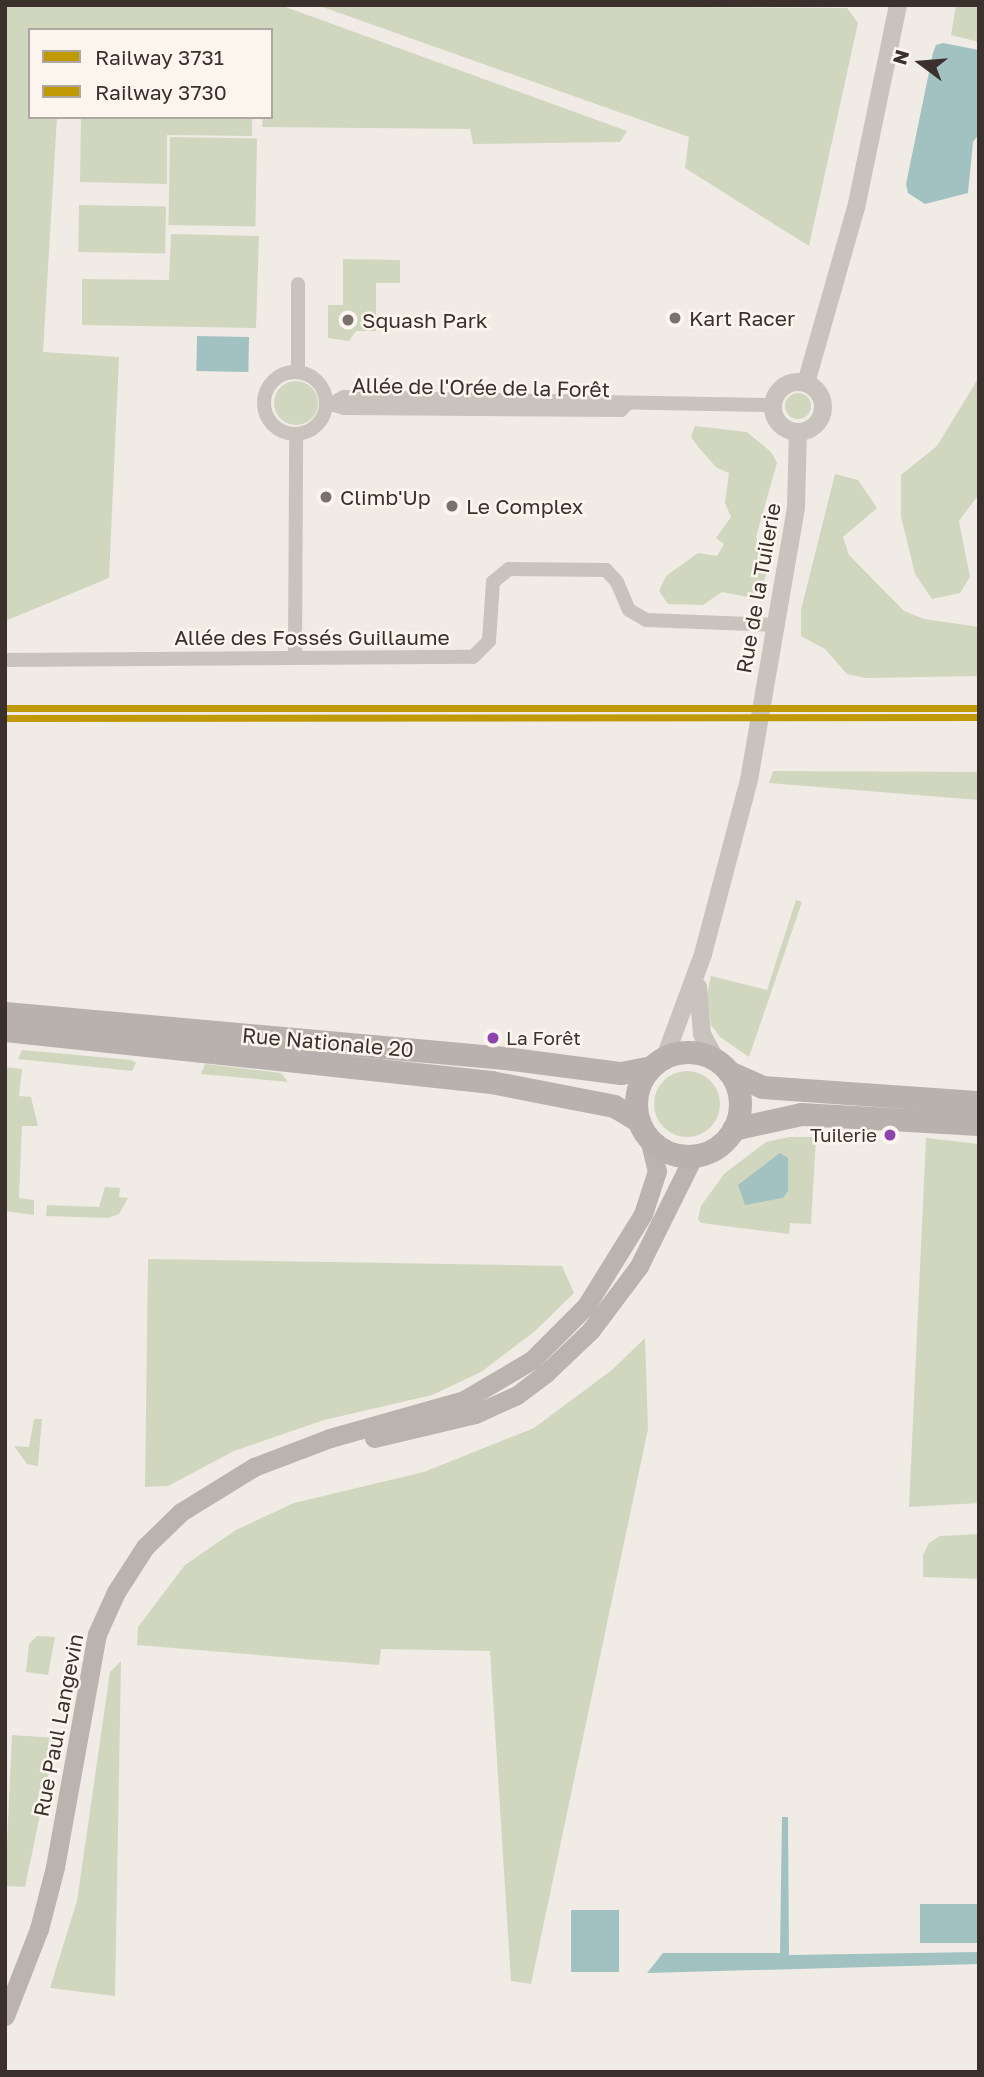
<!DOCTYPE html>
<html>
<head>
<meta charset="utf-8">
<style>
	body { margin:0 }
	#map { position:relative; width:984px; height:2077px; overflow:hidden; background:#f0ebe5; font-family:"Golos Text",sans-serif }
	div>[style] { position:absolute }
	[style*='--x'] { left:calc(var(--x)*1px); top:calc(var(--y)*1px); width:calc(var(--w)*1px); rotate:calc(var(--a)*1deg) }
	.green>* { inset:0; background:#d1d6bf; transform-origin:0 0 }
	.round { border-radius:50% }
	.water>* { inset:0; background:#a1c2c1; transform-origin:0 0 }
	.minor>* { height:14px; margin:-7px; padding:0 7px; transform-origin:7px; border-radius:7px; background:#c9c3be }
	.minor>.ring { margin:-7px; padding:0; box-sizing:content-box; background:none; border:14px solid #c9c3be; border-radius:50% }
	.tertiary>* { height:18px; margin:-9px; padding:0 9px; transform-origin:9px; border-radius:9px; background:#c9c3be }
	.tertiary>.ring { margin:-9px; padding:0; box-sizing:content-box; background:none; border:18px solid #c9c3be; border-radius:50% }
	.secondary>* { height:19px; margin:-9.5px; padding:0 9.5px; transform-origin:9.5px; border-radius:9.5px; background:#bab3ae }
	.primary>* { height:23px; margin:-11.5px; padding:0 11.5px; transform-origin:11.5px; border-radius:11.5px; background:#b8b1ad }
	.primary>.ring { margin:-11.5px; padding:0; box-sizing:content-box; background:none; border:23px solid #b8b1ad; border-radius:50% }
	.rail-1>* { height:7px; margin:-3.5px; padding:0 3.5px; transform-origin:3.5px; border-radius:3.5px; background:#c09906 }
	.rail-2>* { height:7px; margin:-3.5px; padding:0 3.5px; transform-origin:3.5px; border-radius:3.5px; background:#c09906 }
	.dots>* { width:19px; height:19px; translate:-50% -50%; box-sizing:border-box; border:4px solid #fbf5ee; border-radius:50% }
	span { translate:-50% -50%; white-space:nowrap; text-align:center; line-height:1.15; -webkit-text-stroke:5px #fbf5ee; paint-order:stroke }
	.bus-label { font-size:19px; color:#3b302b }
	.left { translate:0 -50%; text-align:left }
	.right { translate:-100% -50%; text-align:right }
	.poi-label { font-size:21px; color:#3b302b }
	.street-label { font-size:21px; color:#3b302b }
	.frame { position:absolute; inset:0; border:7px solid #3b302b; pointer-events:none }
	.legend { position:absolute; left:28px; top:28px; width:245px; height:91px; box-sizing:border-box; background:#fbf5ee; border:2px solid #aea6a0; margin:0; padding:9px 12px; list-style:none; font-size:21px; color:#3b302b }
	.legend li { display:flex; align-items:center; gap:14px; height:35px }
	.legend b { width:35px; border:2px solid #aea6a0 }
	.north { position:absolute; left:886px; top:28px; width:70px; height:70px; -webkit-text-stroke:5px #fbf5ee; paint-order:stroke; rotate:286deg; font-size:19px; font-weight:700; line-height:28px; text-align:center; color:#3b302b }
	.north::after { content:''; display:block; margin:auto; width:24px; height:32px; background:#3b302b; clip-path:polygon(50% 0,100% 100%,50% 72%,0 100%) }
</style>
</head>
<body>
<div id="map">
	<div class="green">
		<i style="clip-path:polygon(5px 5px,280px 5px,627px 131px,620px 142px,473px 144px,470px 129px,262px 127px,263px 117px,271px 117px,271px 30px,30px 30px,30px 117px,57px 117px,43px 352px,119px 357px,109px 578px,5px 621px)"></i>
		<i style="clip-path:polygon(317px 5px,847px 8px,858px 23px,809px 246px,685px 168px,689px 137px)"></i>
		<i style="clip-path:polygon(956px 5px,979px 5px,979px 42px,951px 35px)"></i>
		<i style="clip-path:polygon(81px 117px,252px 117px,252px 136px,167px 135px,167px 184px,80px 182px)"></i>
		<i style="left:170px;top:137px;width:87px;height:88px;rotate:1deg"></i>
		<i style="left:79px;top:205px;width:87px;height:47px;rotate:1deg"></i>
		<i style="clip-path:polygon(171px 234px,259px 236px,256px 328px,82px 325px,82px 279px,169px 280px)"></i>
		<i style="clip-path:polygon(343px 259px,400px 260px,400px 283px,376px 283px,376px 331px,356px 331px,349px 341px,328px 338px,328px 305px,343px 305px)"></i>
		<i style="clip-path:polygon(979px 377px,979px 494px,959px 521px,970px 577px,960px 593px,932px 599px,915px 574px,901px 517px,901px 475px,937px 446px)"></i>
		<i class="round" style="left:274px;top:381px;width:44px;height:44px"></i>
		<i class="round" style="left:785px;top:393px;width:26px;height:26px"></i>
		<i style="clip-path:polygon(695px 426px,747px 432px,771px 452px,777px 463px,756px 537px,768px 569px,758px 599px,722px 592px,703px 605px,668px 604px,659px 591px,666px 576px,698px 553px,717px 556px,724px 544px,716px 538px,731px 517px,725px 503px,729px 473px,717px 468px,699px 448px,691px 437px)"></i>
		<i style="clip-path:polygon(835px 474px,858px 480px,877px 508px,843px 537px,849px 555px,904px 611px,924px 619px,979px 627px,979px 676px,866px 678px,847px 674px,825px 649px,801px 636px,801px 610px)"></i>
		<i style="clip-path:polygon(773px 771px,979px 772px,979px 800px,769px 783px)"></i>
		<i style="clip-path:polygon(796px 900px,802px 902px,749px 1057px,720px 1037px,711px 1025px,707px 994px,711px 976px,767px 990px)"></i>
		<i style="clip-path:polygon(22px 1050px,131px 1060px,136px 1063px,132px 1071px,18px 1059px)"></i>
		<i style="clip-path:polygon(205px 1064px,281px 1073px,288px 1082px,201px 1074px)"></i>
		<i style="clip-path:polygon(5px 1067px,22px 1069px,19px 1096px,31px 1097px,38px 1126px,22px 1126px,19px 1198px,34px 1200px,34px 1215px,5px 1211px)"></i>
		<i class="round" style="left:654px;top:1071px;width:66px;height:66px"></i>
		<i style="clip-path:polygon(789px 1137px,816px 1137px,811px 1224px,790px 1223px,789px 1234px,701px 1223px,698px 1219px,701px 1206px,724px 1174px,766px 1142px)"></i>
		<i style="clip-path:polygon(926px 1138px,979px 1144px,979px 1503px,909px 1507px)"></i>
		<i style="clip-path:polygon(105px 1187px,120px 1188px,119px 1197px,128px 1198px,119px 1214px,108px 1218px,46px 1216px,47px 1205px,99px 1207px)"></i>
		<i style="clip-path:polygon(148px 1259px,562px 1266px,574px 1293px,534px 1332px,481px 1372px,432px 1395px,324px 1420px,234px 1451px,168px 1486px,145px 1487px)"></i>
		<i style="clip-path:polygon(645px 1338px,648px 1429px,531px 1984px,511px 1981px,490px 1651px,381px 1649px,379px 1665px,137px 1645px,138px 1627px,185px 1565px,236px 1530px,294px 1503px,424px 1472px,534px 1428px,612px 1370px)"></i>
		<i style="clip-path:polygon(34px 1419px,42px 1419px,38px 1466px,27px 1464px,14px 1446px,29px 1447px)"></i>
		<i style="clip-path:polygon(979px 1534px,979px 1579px,923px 1577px,923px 1555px,929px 1543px,940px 1536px)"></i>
		<i style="clip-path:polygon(37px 1636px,55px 1637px,48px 1675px,26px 1672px,29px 1644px)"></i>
		<i style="clip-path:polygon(121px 1661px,115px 1996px,50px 1988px,77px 1901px,110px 1672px)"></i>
		<i style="clip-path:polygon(12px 1735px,56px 1738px,25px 1887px,5px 1886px)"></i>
	</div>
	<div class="water">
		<i style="clip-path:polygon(943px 43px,979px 50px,979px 134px,973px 142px,968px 193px,925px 204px,908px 193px,906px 184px,933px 53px,936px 45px)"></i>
		<i style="left:197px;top:336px;width:52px;height:35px;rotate:1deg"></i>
		<i style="clip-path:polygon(780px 1153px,788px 1158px,788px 1191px,783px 1198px,745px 1205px,738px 1185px)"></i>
		<i style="clip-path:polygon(782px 1817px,788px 1817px,789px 1955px,979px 1952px,979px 1964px,647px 1973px,663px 1953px,780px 1953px)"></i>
		<i style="left:979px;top:1904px;width:39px;height:59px;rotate:90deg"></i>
		<i style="left:571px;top:1910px;width:48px;height:62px"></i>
	</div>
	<div class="minor">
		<i style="--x:298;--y:284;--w:87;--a:90"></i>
		<i class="ring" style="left:264px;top:372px;width:48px;height:48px"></i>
		<i style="--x:327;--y:403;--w:18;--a:16"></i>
		<i style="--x:344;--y:408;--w:277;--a:0.4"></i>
		<i style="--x:621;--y:410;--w:8;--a:-45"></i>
		<i style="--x:333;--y:403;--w:13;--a:-29"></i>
		<i style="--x:344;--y:397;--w:429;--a:1.1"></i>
		<i style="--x:295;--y:657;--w:222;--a:-89.7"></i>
		<i style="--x:5;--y:660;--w:468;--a:-0.4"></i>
		<i style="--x:473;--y:657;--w:23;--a:-45"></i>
		<i style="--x:489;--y:641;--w:59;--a:-86.1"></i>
		<i style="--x:493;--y:582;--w:21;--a:-39"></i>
		<i style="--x:509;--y:569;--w:97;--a:0.6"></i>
		<i style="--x:606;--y:570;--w:16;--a:47"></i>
		<i style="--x:617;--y:582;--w:30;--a:67"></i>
		<i style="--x:629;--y:610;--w:20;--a:30"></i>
		<i style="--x:646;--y:620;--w:129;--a:2.2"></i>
	</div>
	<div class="tertiary">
		<i class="ring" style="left:773px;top:382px;width:32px;height:32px"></i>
		<i style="--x:806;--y:383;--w:182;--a:-74.1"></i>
		<i style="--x:856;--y:208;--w:207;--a:-78.3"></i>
		<i style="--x:698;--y:987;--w:47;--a:85.1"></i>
		<i style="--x:702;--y:1034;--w:30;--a:62"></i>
		<i style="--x:665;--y:1057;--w:110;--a:-69.7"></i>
		<i style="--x:703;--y:954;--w:180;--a:-75.2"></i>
		<i style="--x:749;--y:780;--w:277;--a:-80.2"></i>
		<i style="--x:796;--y:507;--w:75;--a:-88.5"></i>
	</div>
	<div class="secondary">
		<i style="--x:374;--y:1438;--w:104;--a:-13.4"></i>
		<i style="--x:475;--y:1414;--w:46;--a:-24.3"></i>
		<i style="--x:517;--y:1395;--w:35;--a:-37"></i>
		<i style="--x:545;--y:1374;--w:64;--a:-43.7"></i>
		<i style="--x:591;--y:1330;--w:80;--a:-53.1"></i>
		<i style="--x:639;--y:1266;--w:124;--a:-63.6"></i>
		<i style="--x:5;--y:2016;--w:93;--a:-68.7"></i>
		<i style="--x:39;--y:1929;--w:64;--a:-75.5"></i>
		<i style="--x:55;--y:1867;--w:237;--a:-79.8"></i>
		<i style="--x:97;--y:1634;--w:46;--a:-65.7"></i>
		<i style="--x:116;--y:1592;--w:54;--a:-57.2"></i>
		<i style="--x:145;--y:1547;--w:50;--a:-44.2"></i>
		<i style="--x:181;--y:1512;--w:86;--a:-31.7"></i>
		<i style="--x:254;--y:1467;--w:81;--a:-20.9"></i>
		<i style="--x:330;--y:1438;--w:139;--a:-15.8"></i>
		<i style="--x:464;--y:1400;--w:79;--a:-30.5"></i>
		<i style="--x:532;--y:1360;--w:76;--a:-45"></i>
		<i style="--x:586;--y:1306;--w:108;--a:-58.2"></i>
		<i style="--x:643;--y:1214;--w:45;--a:-72"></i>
		<i style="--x:657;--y:1171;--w:34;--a:-104"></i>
	</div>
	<div class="primary">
		<i style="--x:5;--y:1013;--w:502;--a:5.14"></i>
		<i style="--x:505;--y:1058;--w:117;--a:7.4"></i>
		<i style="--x:621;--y:1073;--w:31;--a:-11"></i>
		<i style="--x:5;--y:1030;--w:489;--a:6.1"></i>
		<i style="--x:491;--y:1082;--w:125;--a:11"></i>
		<i style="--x:614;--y:1106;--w:29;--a:31"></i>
		<i class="ring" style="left:636px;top:1052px;width:81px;height:81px"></i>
		<i style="--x:729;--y:1072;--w:36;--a:24"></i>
		<i style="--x:762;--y:1087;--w:218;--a:4"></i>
		<i style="--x:733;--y:1129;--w:70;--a:-12.4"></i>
		<i style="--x:801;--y:1114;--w:178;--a:3.2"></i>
	</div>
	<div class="rail-1">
		<i style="--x:5;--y:708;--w:974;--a:0"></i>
	</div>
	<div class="rail-2">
		<i style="--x:5;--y:718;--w:974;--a:-0.06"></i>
	</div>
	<div class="dots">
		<i style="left:675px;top:318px;background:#7a716c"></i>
		<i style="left:348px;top:320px;background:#7a716c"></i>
		<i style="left:326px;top:497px;background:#7a716c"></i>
		<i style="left:452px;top:506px;background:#7a716c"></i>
		<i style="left:493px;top:1038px;background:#8e44ad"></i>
		<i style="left:890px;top:1135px;background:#8e44ad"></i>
	</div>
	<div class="bus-label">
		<span class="left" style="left:506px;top:1038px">La Forêt</span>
		<span class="right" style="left:877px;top:1135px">Tuilerie</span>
	</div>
	<div class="poi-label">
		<span class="left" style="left:689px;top:318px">Kart Racer</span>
		<span class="left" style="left:362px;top:320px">Squash Park</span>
		<span class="left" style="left:340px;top:497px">Climb'Up</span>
		<span class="left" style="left:466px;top:506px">Le Complex</span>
	</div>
	<div class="street-label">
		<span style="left:481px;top:387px;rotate:1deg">Allée de l'Orée de la Forêt</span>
		<span style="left:758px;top:588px;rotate:-80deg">Rue de la Tuilerie</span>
		<span style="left:312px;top:637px">Allée des Fossés Guillaume</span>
		<span style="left:328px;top:1042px;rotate:5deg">Rue Nationale 20</span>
		<span style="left:58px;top:1725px;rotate:-79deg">Rue Paul Langevin</span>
	</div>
	<div class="frame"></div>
	<ul class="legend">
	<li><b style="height:9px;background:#c09906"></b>Railway 3731</li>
	<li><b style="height:9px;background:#c09906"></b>Railway 3730</li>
	</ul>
	<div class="north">N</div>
</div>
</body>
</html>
